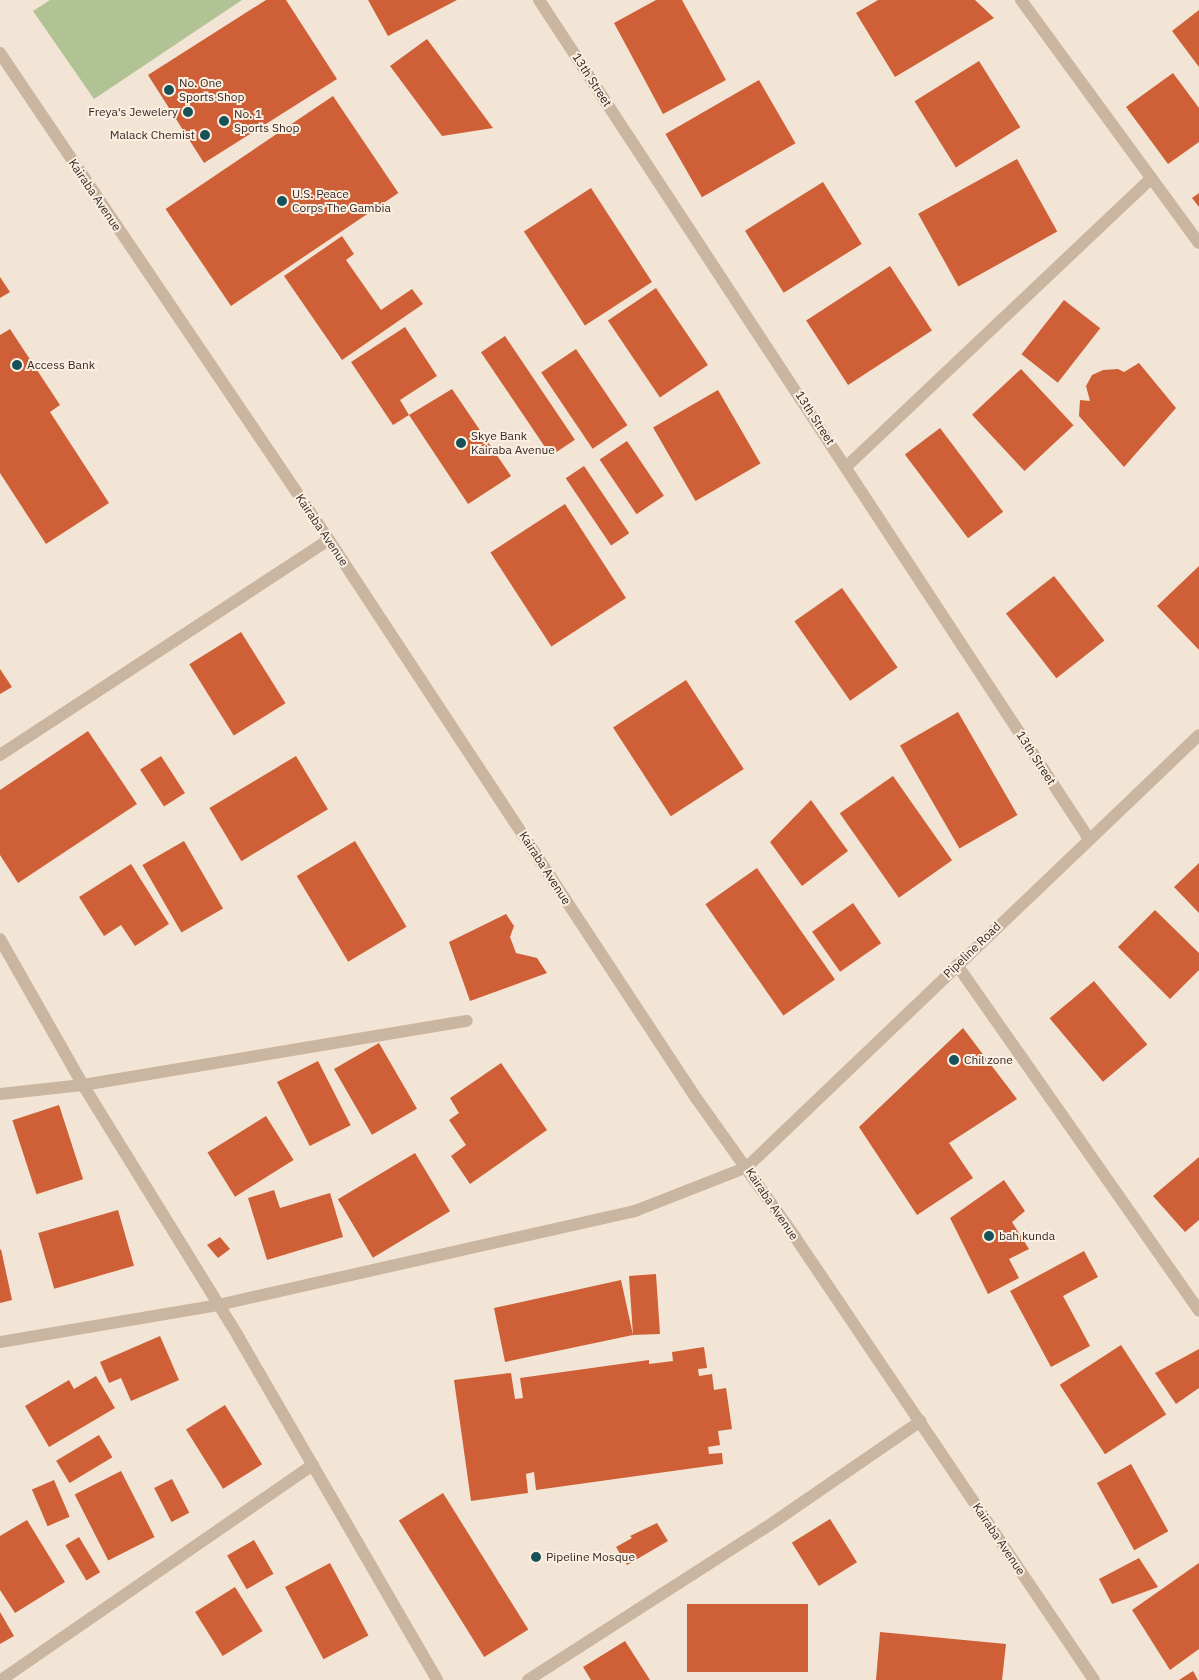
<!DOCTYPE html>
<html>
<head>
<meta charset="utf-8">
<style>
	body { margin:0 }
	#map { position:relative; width:1199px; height:1680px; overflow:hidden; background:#f2e5d5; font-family:"IBM Plex Sans",sans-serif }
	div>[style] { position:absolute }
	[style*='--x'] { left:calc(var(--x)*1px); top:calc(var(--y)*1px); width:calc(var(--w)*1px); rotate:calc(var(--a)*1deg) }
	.green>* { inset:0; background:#b1c294 }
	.building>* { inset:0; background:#cf5f36; transform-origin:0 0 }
	.minor>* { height:12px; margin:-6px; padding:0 6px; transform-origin:6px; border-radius:6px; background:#cab5a0 }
	.tertiary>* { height:12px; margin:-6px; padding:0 6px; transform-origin:6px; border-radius:6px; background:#cab5a0 }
	.dots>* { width:14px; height:14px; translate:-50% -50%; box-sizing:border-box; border:2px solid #faefe1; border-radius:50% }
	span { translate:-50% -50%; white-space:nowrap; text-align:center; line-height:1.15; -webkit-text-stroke:4px #faefe1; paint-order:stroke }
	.street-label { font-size:12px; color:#342924 }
	.poi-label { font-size:12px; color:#342924 }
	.left { translate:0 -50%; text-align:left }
	.right { translate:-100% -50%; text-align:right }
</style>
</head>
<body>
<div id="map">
	<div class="green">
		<i style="clip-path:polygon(50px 0,242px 0,94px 99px,33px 11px)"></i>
	</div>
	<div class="building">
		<i style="clip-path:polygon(266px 0,286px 0,337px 79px,204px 163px,148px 75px)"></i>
		<i style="clip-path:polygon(368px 0,457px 0,388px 36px)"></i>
		<i style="clip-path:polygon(656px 0,682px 0,726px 80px,663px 114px,614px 23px)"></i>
		<i style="clip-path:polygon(878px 0,975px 0,994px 18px,895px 77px,856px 13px)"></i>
		<i style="clip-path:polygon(1199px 10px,1199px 67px,1172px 31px)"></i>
		<i style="clip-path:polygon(427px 39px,493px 128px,442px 136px,390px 66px)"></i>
		<i style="left:979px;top:61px;width:78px;height:76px;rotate:58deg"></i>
		<i style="clip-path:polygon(1173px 73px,1199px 108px,1199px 142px,1168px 164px,1126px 107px)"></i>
		<i style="left:759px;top:80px;width:73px;height:108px;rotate:60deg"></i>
		<i style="left:333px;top:96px;width:117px;height:202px;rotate:56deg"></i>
		<i style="left:1017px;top:159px;width:83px;height:113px;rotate:61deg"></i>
		<i style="left:823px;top:182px;width:73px;height:92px;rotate:58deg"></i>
		<i style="left:591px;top:188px;width:112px;height:80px;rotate:57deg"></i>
		<i style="clip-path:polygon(1199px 193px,1199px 207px,1192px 198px)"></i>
		<i style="clip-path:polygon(342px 236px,354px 254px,346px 260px,381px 310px,412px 289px,423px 304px,342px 360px,284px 276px)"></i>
		<i style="left:890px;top:266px;width:77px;height:100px;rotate:57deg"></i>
		<i style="clip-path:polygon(0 277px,10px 292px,0 298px)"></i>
		<i style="left:656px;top:288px;width:93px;height:58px;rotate:56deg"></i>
		<i style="left:1064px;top:300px;width:46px;height:69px;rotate:38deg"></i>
		<i style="clip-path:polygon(405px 327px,437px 376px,400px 400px,409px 415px,452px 389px,511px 476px,468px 504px,409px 415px,393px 425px,351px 362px)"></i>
		<i style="clip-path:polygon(10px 329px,60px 405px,50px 412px,109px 503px,46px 544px,0 473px,0 335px)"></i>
		<i style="left:505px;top:336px;width:125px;height:29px;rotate:56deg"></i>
		<i style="left:576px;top:349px;width:92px;height:42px;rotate:56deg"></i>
		<i style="clip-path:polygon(1139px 363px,1176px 408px,1124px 467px,1079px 416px,1080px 400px,1090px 401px,1086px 386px,1092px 375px,1103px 370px,1118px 369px,1124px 372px)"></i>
		<i style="left:1021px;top:369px;width:77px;height:67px;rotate:47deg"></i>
		<i style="left:718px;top:390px;width:85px;height:75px;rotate:60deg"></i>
		<i style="left:940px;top:428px;width:105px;height:44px;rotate:53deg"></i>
		<i style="left:627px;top:441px;width:66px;height:33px;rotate:56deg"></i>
		<i style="left:584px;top:466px;width:81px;height:22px;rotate:56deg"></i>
		<i style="left:565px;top:504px;width:112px;height:89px;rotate:57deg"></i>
		<i style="clip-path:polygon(1199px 566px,1199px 650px,1157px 606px)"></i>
		<i style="left:1054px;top:576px;width:82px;height:61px;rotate:52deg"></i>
		<i style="left:842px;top:588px;width:97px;height:58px;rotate:55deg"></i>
		<i style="left:241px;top:632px;width:84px;height:61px;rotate:58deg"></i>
		<i style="clip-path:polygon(0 669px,12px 687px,0 694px)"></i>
		<i style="left:686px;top:680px;width:106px;height:87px;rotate:57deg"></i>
		<i style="left:958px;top:712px;width:119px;height:67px;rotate:60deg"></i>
		<i style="clip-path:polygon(88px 731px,137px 804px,18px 883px,0 855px,0 790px)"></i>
		<i style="left:161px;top:756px;width:44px;height:25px;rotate:57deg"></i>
		<i style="left:296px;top:756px;width:62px;height:101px;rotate:59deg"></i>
		<i style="left:893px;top:776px;width:103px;height:65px;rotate:55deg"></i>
		<i style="clip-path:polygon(811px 800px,848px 851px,802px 886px,770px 842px)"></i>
		<i style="left:184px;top:841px;width:78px;height:48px;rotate:60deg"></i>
		<i style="left:355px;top:841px;width:100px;height:68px;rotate:59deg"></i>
		<i style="clip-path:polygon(1199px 863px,1199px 913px,1174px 887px)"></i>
		<i style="clip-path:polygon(131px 864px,169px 924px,135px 946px,121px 925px,104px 936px,79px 897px)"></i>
		<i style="left:757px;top:868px;width:136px;height:63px;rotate:55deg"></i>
		<i style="left:853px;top:903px;width:49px;height:50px;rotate:55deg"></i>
		<i style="clip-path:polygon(1155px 910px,1199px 953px,1199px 970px,1170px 999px,1118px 947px)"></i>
		<i style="clip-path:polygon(506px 914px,514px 926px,510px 937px,516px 953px,537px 958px,547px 973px,470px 1001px,449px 942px)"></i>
		<i style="left:1094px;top:981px;width:83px;height:58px;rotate:50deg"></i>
		<i style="clip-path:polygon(963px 1028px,1017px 1099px,949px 1143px,973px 1178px,917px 1215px,859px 1127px)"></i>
		<i style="left:379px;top:1043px;width:76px;height:52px;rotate:60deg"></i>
		<i style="left:318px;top:1061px;width:72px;height:46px;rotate:63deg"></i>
		<i style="clip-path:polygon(501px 1063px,547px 1130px,470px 1184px,451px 1156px,466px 1145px,449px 1120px,459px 1113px,450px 1098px)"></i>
		<i style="left:59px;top:1105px;width:78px;height:49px;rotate:72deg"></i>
		<i style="left:266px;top:1116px;width:52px;height:69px;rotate:58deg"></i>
		<i style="left:415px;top:1153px;width:68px;height:90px;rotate:59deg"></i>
		<i style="clip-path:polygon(1199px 1157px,1199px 1220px,1185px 1232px,1153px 1196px)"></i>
		<i style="clip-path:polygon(1004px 1180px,1025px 1211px,1012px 1222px,1029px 1249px,1009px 1259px,1019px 1278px,988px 1294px,950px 1218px)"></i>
		<i style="clip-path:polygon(274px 1190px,280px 1208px,330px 1193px,343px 1237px,267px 1260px,248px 1198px)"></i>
		<i style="left:118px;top:1210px;width:58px;height:83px;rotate:74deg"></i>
		<i style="clip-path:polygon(220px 1237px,230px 1249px,218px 1258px,207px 1245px)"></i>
		<i style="clip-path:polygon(1px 1249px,12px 1300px,0 1303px,0 1250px)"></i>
		<i style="clip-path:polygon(1084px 1251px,1098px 1277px,1063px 1296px,1090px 1346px,1051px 1367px,1010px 1291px)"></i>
		<i style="clip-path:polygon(656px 1274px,660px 1334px,633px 1335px,505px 1362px,494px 1308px,621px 1280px,633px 1335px,629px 1276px)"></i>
		<i style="clip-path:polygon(160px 1336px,179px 1380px,131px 1401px,121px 1378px,109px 1383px,100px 1362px)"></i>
		<i style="left:1121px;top:1345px;width:83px;height:73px;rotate:57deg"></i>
		<i style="clip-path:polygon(704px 1347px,707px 1368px,698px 1369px,699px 1376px,712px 1374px,714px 1390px,726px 1388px,732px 1429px,718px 1431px,720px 1445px,708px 1447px,709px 1454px,722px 1453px,723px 1464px,536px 1490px,534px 1472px,526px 1474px,528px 1493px,471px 1501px,454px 1380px,511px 1373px,515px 1399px,523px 1398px,520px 1378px,649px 1360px,649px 1364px,673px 1361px,672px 1352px)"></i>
		<i style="clip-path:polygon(1199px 1349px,1199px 1388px,1176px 1404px,1155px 1373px)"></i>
		<i style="clip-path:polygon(96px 1376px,115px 1408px,49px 1447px,25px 1406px,69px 1380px,74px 1389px)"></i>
		<i style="left:225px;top:1405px;width:70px;height:46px;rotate:58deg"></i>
		<i style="left:99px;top:1435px;width:26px;height:50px;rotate:59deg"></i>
		<i style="left:1131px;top:1464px;width:77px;height:39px;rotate:61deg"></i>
		<i style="left:121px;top:1471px;width:74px;height:52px;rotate:63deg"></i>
		<i style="left:172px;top:1479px;width:38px;height:20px;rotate:63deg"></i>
		<i style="left:54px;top:1480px;width:40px;height:24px;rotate:67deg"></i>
		<i style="left:443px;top:1493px;width:161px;height:52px;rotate:58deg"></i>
		<i style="left:830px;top:1519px;width:51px;height:45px;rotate:58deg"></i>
		<i style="clip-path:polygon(27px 1520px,65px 1582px,15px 1613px,0 1590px,0 1536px)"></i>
		<i style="clip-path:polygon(657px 1523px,668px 1541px,627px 1565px,616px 1547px,632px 1538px,630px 1536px)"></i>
		<i style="left:79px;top:1537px;width:41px;height:16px;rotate:59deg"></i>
		<i style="left:254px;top:1540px;width:39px;height:31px;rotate:60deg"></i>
		<i style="clip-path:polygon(1139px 1558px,1158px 1587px,1112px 1604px,1099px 1579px)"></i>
		<i style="left:330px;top:1563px;width:82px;height:51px;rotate:62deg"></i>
		<i style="clip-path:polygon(1199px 1563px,1199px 1649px,1170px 1670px,1132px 1610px)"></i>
		<i style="left:235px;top:1587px;width:52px;height:47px;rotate:58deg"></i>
		<i style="left:687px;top:1604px;width:121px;height:68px"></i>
		<i style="clip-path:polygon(0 1612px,14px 1636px,0 1644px)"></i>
		<i style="clip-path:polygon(880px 1632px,1006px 1644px,1002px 1680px,876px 1680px)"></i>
		<i style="clip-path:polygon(625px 1641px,650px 1680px,591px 1680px,583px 1667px)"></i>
		<i style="clip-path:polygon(1193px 1671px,1198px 1680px,1179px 1680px)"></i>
	</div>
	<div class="minor">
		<i style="--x:539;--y:0;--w:1003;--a:56.75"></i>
		<i style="--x:1021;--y:0;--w:301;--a:53.8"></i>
		<i style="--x:847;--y:466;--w:419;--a:-43.4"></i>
		<i style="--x:0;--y:755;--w:393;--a:-33.2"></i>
		<i style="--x:0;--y:939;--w:168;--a:60.4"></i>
		<i style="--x:83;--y:1085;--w:297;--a:58.3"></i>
		<i style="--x:239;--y:1338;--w:395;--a:59.9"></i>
		<i style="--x:957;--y:965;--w:422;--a:55"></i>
		<i style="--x:0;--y:1094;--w:83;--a:-6.2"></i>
		<i style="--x:83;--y:1085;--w:389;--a:-9.5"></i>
		<i style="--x:0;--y:1342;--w:221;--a:-9.6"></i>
		<i style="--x:218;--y:1305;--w:427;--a:-12.7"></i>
		<i style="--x:635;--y:1211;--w:120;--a:-21.4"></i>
		<i style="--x:1;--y:1680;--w:379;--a:-34.6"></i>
		<i style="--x:528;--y:1680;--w:292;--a:-32.7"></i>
		<i style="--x:774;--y:1522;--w:178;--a:-34.5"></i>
	</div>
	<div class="tertiary">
		<i style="--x:0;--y:53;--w:588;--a:55.96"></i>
		<i style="--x:329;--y:540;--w:668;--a:56.67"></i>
		<i style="--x:696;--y:1098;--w:171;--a:54.5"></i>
		<i style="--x:795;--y:1237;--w:534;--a:55.98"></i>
		<i style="--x:747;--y:1167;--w:625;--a:-43.7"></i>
	</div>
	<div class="dots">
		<i style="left:169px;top:90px;background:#175258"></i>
		<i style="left:188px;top:112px;background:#175258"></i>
		<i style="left:224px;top:121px;background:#175258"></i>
		<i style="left:205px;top:135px;background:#175258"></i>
		<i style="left:282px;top:201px;background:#175258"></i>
		<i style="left:17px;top:365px;background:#175258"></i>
		<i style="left:461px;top:443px;background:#175258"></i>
		<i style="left:954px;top:1060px;background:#175258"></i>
		<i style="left:989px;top:1236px;background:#175258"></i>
		<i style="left:536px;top:1557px;background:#175258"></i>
	</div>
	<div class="street-label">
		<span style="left:592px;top:80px;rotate:57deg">13th Street</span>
		<span style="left:95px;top:195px;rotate:56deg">Kairaba Avenue</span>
		<span style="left:815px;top:418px;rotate:57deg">13th Street</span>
		<span style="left:322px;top:530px;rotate:56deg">Kairaba Avenue</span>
		<span style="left:1036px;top:758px;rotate:57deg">13th Street</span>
		<span style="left:545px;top:868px;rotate:57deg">Kairaba Avenue</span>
		<span style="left:972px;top:950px;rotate:-44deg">Pipeline Road</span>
		<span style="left:772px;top:1204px;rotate:56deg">Kairaba Avenue</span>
		<span style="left:999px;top:1539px;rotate:56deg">Kairaba Avenue</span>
	</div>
	<div class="poi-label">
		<span class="left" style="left:179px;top:90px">No. One<br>Sports Shop</span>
		<span class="right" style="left:178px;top:112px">Freya's Jewelery</span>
		<span class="left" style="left:234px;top:121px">No. 1<br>Sports Shop</span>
		<span class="right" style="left:195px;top:135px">Malack Chemist</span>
		<span class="left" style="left:292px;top:201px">U.S. Peace<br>Corps The Gambia</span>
		<span class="left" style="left:27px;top:365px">Access Bank</span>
		<span class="left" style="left:471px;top:443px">Skye Bank<br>Kairaba Avenue</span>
		<span class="left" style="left:964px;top:1060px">Chil zone</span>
		<span class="left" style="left:999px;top:1236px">bah kunda</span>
		<span class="left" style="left:546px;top:1557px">Pipeline Mosque</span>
	</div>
</div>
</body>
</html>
